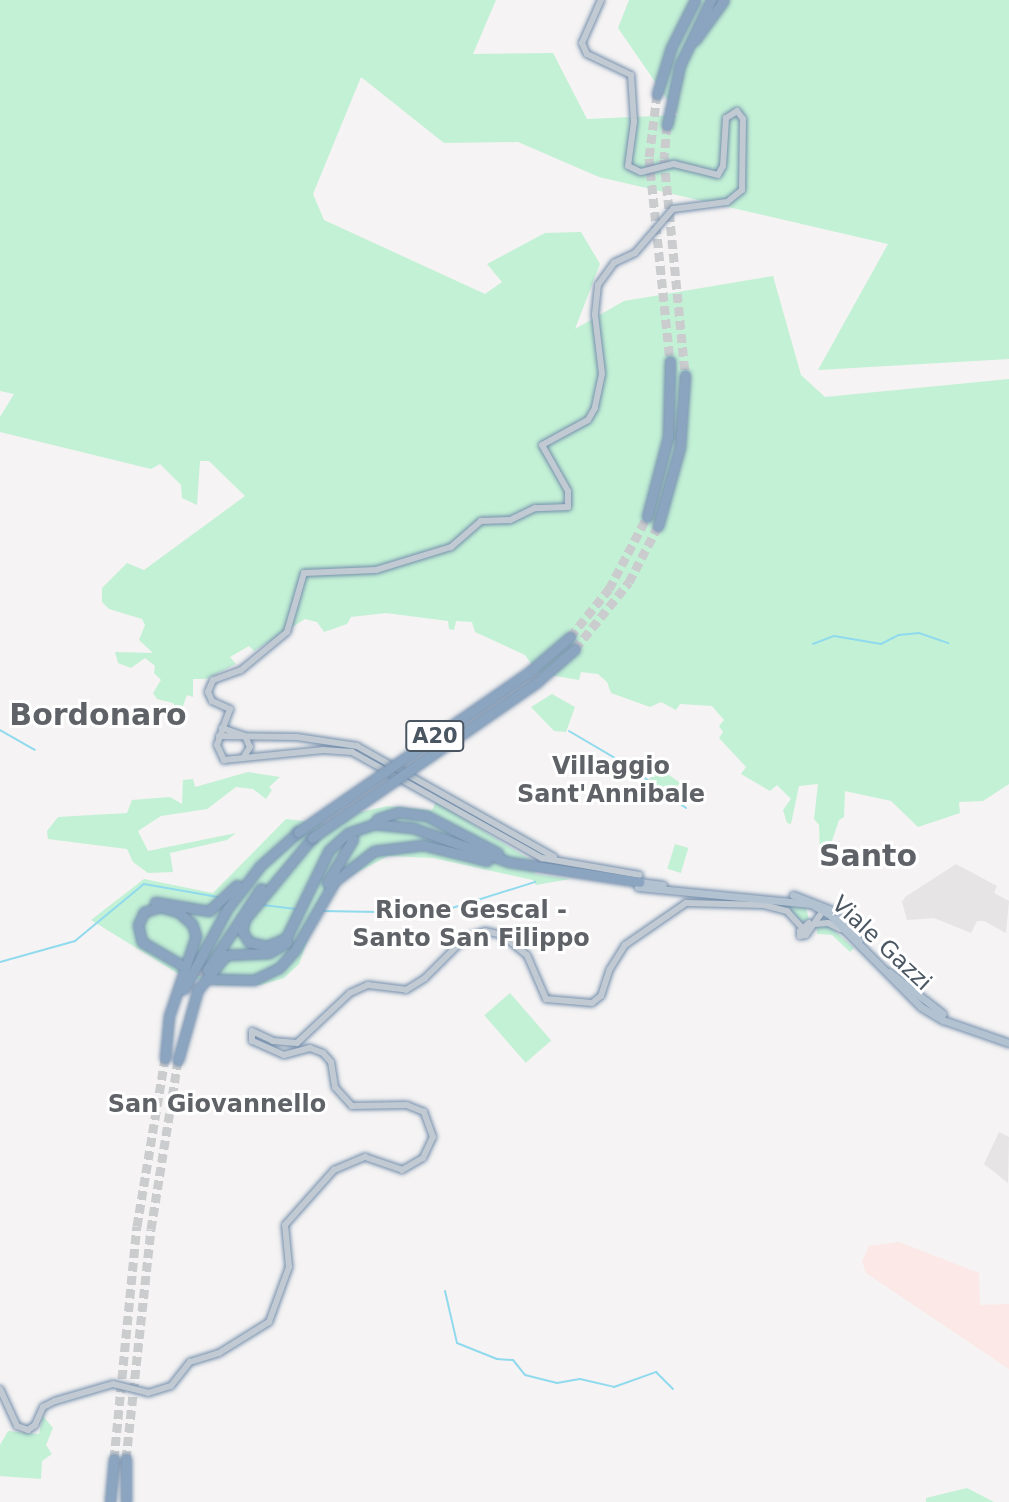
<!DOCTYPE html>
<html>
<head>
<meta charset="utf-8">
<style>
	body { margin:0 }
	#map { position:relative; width:1009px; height:1502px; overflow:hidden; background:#f5f3f3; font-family:"DejaVu Sans",sans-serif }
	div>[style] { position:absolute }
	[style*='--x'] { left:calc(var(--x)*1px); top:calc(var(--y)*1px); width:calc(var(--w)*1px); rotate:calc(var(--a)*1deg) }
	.education>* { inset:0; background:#e6e4e5 }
	.medical>* { inset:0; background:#fce8e6 }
	.green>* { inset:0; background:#c3f1d5; transform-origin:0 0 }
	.stream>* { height:2px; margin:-1px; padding:0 1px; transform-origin:1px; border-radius:1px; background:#90daee }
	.highway-tunnel>* { height:9px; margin-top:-4.5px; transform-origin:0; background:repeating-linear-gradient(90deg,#caccce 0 9px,transparent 0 13.5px) }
	.roads { filter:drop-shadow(0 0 2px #7690ad) drop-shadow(0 0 2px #7690ad) }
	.minor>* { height:6px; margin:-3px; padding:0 3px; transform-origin:3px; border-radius:3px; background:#c1cad2 }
	.major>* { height:7px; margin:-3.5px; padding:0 3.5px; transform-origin:3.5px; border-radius:3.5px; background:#b3c2d1 }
	.highway>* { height:9px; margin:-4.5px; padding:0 4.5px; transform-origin:4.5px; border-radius:4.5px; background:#8ba5c1 }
	.bridges { filter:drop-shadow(0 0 2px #7690ad) drop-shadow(0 0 2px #7690ad) }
	.highway-bridge>* { height:9px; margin:-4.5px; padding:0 4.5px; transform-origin:4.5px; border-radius:4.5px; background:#8ba5c1 }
	span { translate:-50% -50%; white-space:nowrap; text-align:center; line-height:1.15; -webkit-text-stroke:6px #fff; paint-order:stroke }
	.shield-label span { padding:2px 5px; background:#fff; border:2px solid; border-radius:5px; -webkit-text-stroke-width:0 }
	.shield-label { font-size:21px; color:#4a5661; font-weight:700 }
	.street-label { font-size:23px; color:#4a5661 }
	.neighbourhood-label { font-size:24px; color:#5f6368; font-weight:700 }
	.district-label { font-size:30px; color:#5f6368; font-weight:700 }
</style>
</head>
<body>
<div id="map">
	<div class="education">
		<i style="clip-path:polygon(956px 864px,997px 886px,994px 893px,1009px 901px,1006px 933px,984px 921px,977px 921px,971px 933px,934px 918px,907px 920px,902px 902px,905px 897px)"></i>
		<i style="clip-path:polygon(999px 1132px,1009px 1137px,1008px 1183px,984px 1164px)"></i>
	</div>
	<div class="medical">
		<i style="clip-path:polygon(899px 1242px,979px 1273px,980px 1305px,1009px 1304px,1009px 1369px,866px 1273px,862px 1261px,869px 1246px)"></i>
	</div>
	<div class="green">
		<i style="clip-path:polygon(0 0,496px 0,473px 54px,553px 53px,587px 119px,678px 115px,618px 28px,629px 0,1009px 0,1009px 359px,818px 370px,888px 244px,599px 177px,518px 142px,444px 143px,361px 77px,313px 194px,324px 220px,485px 294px,502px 282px,487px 264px,545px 233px,581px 232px,600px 264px,575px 329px,624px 301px,773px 276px,801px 375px,825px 397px,1009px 379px,1009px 784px,983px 801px,959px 802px,960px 813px,918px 827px,891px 801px,845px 791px,844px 817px,839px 820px,827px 856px,820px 853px,819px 825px,814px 819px,818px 784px,799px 786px,791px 824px,787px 823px,783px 810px,791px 799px,777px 785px,770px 791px,741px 774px,746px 767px,719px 738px,723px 732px,719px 726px,724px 720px,712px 706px,680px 704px,676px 710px,661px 702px,650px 707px,611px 693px,607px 682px,598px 674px,581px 672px,579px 680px,538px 673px,525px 655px,475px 632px,472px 622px,456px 621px,454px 630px,449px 629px,448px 621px,386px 613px,351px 617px,347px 624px,324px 632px,317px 622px,305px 619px,254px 651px,249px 646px,230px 657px,236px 664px,206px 679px,193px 679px,193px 697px,187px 695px,180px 714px,173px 703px,157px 699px,153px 693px,161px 680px,154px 673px,155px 666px,145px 658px,131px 668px,118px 663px,115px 652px,153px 653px,139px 640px,145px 625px,142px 619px,109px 609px,102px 602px,102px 588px,127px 563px,144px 570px,245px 496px,209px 461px,200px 461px,197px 505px,182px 498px,181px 485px,160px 464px,151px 469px,0 432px,0 417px,14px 394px,0 391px)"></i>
		<i style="clip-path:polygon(552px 694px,575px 707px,566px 732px,554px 731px,531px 707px)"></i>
		<i style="left:658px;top:767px;width:27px;height:15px;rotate:36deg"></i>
		<i style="clip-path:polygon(248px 772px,280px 777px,269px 787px,272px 790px,266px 799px,253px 789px,236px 787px,207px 809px,161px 816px,138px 831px,148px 851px,236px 833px,227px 840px,170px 853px,173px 872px,148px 873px,133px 862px,127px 849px,48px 839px,47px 831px,58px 817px,127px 813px,132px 800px,170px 797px,182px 804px,183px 780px,193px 779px,195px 787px)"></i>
		<i style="clip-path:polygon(436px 802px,536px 863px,535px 874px,570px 879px,536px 885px,533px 880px,433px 858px,388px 856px,343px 880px,315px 920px,299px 964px,284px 978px,261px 985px,216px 985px,177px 973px,91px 920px,144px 879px,213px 893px,286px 819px,337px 825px,360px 812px,388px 806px,432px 810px)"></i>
		<i style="left:675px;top:844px;width:14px;height:26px;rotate:17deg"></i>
		<i style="clip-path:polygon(781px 904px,806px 908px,809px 919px,800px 923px)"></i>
		<i style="clip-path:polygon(829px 926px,854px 948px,850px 952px,832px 935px,817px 934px,817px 927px)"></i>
		<i style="left:510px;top:993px;width:63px;height:34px;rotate:49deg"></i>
		<i style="clip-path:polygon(43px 1416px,53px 1428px,46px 1445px,52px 1454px,42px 1461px,41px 1479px,0 1476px,0 1445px,8px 1431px,39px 1434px)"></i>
		<i style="clip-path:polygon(967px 1488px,994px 1502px,926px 1502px,926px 1498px)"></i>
	</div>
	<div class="stream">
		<i style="--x:813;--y:644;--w:22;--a:-21"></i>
		<i style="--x:834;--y:636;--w:48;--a:9.7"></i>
		<i style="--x:881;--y:644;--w:20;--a:-27"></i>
		<i style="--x:899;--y:635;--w:20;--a:-6"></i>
		<i style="--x:919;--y:633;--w:31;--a:19"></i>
		<i style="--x:0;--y:730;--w:40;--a:29.7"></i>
		<i style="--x:569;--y:731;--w:59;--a:30.5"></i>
		<i style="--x:631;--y:768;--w:68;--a:36"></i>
		<i style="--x:263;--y:905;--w:33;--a:7"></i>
		<i style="--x:322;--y:911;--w:114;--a:1"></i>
		<i style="--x:436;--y:913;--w:104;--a:-17.4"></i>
		<i style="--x:0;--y:962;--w:78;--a:-15.6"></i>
		<i style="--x:75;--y:941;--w:89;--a:-39.6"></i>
		<i style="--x:144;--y:884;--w:75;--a:10"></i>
		<i style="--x:445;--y:1291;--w:53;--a:77"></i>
		<i style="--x:457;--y:1343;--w:43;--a:21.8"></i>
		<i style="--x:497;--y:1359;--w:16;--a:4"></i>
		<i style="--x:513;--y:1360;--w:19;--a:51"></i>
		<i style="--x:525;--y:1375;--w:33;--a:14"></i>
		<i style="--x:557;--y:1383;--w:23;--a:-10"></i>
		<i style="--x:580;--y:1379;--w:35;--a:13"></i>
		<i style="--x:614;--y:1387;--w:45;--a:-19.7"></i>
		<i style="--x:656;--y:1372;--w:24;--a:45"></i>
	</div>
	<div class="highway-tunnel">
		<i style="--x:657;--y:94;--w:64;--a:97.1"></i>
		<i style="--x:649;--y:158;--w:204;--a:84.1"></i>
		<i style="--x:667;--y:125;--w:34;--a:95"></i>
		<i style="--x:664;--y:159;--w:217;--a:84.4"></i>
		<i style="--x:570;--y:637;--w:62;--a:-50.9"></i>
		<i style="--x:609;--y:589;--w:81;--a:-62.2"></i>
		<i style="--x:575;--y:649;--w:86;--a:-51.1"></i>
		<i style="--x:629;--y:582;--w:63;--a:-62.6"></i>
		<i style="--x:183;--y:966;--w:31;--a:17"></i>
		<i style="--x:114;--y:1459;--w:234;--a:-84.4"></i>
		<i style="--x:137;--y:1226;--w:170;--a:-80.5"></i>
		<i style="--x:126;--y:1459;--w:231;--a:-83.8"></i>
		<i style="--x:151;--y:1229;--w:171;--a:-80.9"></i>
	</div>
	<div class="roads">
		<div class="minor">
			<i style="--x:601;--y:0;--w:47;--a:113.8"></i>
			<i style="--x:582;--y:43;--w:12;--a:66"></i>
			<i style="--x:587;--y:54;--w:49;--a:25.5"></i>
			<i style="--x:631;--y:75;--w:47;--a:86.3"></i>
			<i style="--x:634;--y:122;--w:44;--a:97.8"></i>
			<i style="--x:628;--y:166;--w:14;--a:25"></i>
			<i style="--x:641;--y:172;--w:34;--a:-14"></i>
			<i style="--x:674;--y:164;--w:45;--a:14"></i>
			<i style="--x:718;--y:175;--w:10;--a:-61"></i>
			<i style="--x:723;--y:166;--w:48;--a:-86.4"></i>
			<i style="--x:726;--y:118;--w:13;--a:-32"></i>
			<i style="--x:737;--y:111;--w:10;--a:53"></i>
			<i style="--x:743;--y:119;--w:71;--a:90.8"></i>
			<i style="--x:742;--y:190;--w:19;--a:141"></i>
			<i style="--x:727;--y:202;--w:54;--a:172.6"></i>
			<i style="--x:673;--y:209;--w:58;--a:130.8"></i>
			<i style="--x:635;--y:253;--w:23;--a:155"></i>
			<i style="--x:614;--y:263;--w:27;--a:126"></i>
			<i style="--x:598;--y:285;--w:30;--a:96"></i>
			<i style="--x:595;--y:315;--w:59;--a:83.2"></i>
			<i style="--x:602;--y:374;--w:35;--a:102"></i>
			<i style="--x:595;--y:408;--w:14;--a:120"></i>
			<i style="--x:588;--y:420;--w:52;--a:151.5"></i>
			<i style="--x:542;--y:445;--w:53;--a:60.5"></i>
			<i style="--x:568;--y:491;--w:16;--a:90"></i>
			<i style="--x:568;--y:507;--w:33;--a:178"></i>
			<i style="--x:535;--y:508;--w:28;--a:154"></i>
			<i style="--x:510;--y:520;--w:29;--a:178"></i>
			<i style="--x:481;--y:521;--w:40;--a:139"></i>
			<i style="--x:451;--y:547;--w:78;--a:163"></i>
			<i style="--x:376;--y:570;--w:72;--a:177.6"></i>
			<i style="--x:304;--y:573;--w:61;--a:106.1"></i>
			<i style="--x:287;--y:632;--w:60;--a:140.4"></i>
			<i style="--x:241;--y:670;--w:30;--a:160"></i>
			<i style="--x:213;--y:680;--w:13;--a:113"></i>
			<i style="--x:208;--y:692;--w:10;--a:66"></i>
			<i style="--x:212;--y:701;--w:20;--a:24"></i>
			<i style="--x:230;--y:709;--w:38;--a:110"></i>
			<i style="--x:217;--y:745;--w:17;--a:65"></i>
			<i style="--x:224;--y:760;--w:100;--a:-5.8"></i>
			<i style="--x:323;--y:750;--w:29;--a:4"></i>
			<i style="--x:352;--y:752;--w:218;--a:29.2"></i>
			<i style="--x:542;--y:858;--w:99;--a:9.8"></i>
			<i style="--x:222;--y:728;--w:24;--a:19"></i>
			<i style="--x:245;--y:736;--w:12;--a:66"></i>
			<i style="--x:250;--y:747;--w:13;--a:122"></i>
			<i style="--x:219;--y:736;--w:78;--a:0.7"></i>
			<i style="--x:297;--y:737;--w:61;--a:8.5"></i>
			<i style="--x:357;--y:746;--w:226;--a:29.4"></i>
			<i style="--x:787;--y:911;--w:25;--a:48"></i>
			<i style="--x:809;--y:923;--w:12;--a:138"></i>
			<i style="--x:800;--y:931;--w:5;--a:90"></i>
			<i style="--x:800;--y:936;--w:6;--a:-9"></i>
			<i style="--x:806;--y:935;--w:33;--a:-55"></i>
			<i style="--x:815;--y:924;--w:13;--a:-4"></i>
			<i style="--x:828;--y:923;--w:14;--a:25"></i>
			<i style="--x:0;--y:1389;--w:41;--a:65.3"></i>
			<i style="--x:17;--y:1426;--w:12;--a:20"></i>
			<i style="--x:28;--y:1430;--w:9;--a:-36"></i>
			<i style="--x:35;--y:1425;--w:20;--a:-66"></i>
			<i style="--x:43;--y:1407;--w:13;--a:-27"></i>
			<i style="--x:55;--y:1401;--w:60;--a:-16.3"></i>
			<i style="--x:113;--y:1384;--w:36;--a:14"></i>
			<i style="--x:148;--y:1393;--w:24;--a:-17"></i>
			<i style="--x:171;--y:1386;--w:31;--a:-52"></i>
			<i style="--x:190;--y:1362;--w:30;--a:-17"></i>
			<i style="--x:219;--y:1353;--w:59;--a:-31.8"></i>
			<i style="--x:269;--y:1322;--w:59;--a:-70"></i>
			<i style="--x:289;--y:1267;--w:42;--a:-95.4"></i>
			<i style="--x:285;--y:1225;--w:74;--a:-48.3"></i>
			<i style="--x:334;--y:1170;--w:34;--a:-23"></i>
			<i style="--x:365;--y:1157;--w:39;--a:19"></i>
			<i style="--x:402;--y:1170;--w:24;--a:-30"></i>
			<i style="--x:423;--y:1158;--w:23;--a:-65"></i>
			<i style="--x:433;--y:1137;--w:27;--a:-110"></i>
			<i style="--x:424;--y:1112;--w:18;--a:-158"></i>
			<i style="--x:407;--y:1105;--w:55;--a:179"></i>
			<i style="--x:352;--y:1106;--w:25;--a:-132"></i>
			<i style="--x:335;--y:1087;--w:25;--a:-99"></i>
			<i style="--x:331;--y:1062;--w:12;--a:-132"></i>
			<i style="--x:323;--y:1053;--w:14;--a:-159"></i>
			<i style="--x:310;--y:1048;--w:27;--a:165"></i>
			<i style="--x:284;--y:1055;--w:35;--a:-156"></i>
			<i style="--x:252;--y:1041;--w:10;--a:-90"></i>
			<i style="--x:252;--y:1031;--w:23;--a:25"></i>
			<i style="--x:273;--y:1041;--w:24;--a:5"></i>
			<i style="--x:297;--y:1043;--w:73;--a:-43.3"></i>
			<i style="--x:350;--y:993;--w:20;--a:-24"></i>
			<i style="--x:368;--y:985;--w:38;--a:7"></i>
			<i style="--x:406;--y:990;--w:22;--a:-32"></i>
			<i style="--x:425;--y:978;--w:57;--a:-45"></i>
			<i style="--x:465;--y:938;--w:21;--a:-19"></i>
			<i style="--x:485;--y:931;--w:17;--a:13"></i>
			<i style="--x:502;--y:935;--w:32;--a:39"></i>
			<i style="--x:527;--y:955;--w:48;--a:66.6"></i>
			<i style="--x:546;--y:999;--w:46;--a:5"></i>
			<i style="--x:592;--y:1003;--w:11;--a:-38"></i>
			<i style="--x:601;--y:996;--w:28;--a:-72"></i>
			<i style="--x:610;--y:969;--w:28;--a:-58"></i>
			<i style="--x:625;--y:945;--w:74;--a:-34.5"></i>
			<i style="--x:686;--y:903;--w:78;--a:1.5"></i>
			<i style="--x:764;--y:905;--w:24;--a:15"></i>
		</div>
		<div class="major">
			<i style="--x:639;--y:882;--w:24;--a:7"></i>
			<i style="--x:638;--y:887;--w:174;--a:5.6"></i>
			<i style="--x:811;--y:904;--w:22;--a:30"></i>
			<i style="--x:830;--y:915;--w:129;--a:45.3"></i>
			<i style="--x:921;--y:1007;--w:26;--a:31"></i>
			<i style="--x:943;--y:1020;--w:70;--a:19.2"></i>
			<i style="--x:793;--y:895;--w:41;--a:21.5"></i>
			<i style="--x:839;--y:918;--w:30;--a:49"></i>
			<i style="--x:889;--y:972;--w:68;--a:37.9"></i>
		</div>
		<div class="highway">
			<i style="--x:695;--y:40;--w:49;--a:-54.1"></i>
			<i style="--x:657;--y:94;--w:48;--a:-73.1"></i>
			<i style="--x:671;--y:48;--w:54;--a:-63.4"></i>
			<i style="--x:667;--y:125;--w:61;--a:-77.8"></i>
			<i style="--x:680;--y:65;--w:72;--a:-64.5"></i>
			<i style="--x:647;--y:517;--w:83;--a:-75.3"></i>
			<i style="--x:668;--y:437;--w:76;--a:-88.5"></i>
			<i style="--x:658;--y:526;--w:82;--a:-74.4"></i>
			<i style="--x:680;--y:447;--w:72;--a:-86"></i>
			<i style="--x:377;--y:819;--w:23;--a:-18"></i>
			<i style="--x:399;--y:812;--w:28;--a:8"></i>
			<i style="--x:427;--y:816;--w:80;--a:27.5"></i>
			<i style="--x:312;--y:838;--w:105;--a:129.6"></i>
			<i style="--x:245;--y:919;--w:12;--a:104"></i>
			<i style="--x:242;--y:931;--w:13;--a:58"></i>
			<i style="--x:249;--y:942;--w:18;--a:13"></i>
			<i style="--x:267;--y:946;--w:21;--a:-23"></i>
			<i style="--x:286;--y:938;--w:98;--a:-64"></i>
			<i style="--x:329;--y:850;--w:25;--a:-42"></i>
			<i style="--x:348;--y:833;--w:28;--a:-19"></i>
			<i style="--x:374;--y:824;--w:39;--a:6"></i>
			<i style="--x:413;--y:828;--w:102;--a:19.5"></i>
			<i style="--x:509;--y:862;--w:132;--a:8.7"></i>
			<i style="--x:327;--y:883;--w:51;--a:-59.4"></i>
			<i style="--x:155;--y:902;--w:55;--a:9.5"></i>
			<i style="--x:209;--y:911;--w:38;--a:-43"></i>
			<i style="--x:207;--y:970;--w:98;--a:-56.6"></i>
			<i style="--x:211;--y:979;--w:43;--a:1.3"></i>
			<i style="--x:254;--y:980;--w:28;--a:-26"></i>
			<i style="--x:279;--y:968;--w:24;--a:-48"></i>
			<i style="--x:295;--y:950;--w:80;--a:-59.9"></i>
			<i style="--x:335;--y:881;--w:49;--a:-37.6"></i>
			<i style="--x:374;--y:851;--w:49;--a:-7"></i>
			<i style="--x:423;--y:845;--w:66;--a:14"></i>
			<i style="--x:184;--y:989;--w:91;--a:-61.7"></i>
			<i style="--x:227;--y:909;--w:54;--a:-52.5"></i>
			<i style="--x:260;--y:866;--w:51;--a:-41.8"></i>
			<i style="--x:197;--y:991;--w:46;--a:-51.1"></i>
			<i style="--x:226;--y:955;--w:43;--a:-2.7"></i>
			<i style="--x:269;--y:953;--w:21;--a:-31"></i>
			<i style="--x:165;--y:1058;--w:42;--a:-84.6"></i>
			<i style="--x:169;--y:1016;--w:84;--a:-71.4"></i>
			<i style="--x:196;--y:936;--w:13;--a:-108"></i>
			<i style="--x:192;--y:924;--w:18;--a:-139"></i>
			<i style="--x:178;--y:912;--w:19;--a:-164"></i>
			<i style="--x:160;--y:907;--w:17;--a:163"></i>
			<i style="--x:144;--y:912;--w:14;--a:115"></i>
			<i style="--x:138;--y:925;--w:17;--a:77"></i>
			<i style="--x:142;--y:942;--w:48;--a:30.3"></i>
			<i style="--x:178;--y:1060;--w:74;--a:-74.3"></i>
			<i style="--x:110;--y:1502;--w:43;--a:-84.7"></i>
			<i style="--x:126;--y:1502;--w:43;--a:-90"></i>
		</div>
	</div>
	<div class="bridges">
		<div class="highway-bridge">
			<i style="--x:298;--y:832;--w:281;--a:-34.7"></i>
			<i style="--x:529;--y:672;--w:54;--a:-40.5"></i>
			<i style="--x:312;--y:838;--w:274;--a:-34.7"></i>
			<i style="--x:537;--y:682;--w:50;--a:-41"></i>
		</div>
	</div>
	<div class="shield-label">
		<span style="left:435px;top:736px">A20</span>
	</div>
	<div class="street-label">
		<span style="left:882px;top:943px;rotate:43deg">Viale Gazzi</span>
	</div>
	<div class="neighbourhood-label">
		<span style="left:611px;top:781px">Villaggio<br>Sant'Annibale</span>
		<span style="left:471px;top:925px">Rione Gescal -<br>Santo San Filippo</span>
		<span style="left:217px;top:1105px">San Giovannello</span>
	</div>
	<div class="district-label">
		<span style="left:98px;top:715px">Bordonaro</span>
		<span style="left:868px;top:856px">Santo</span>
	</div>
</div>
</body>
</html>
